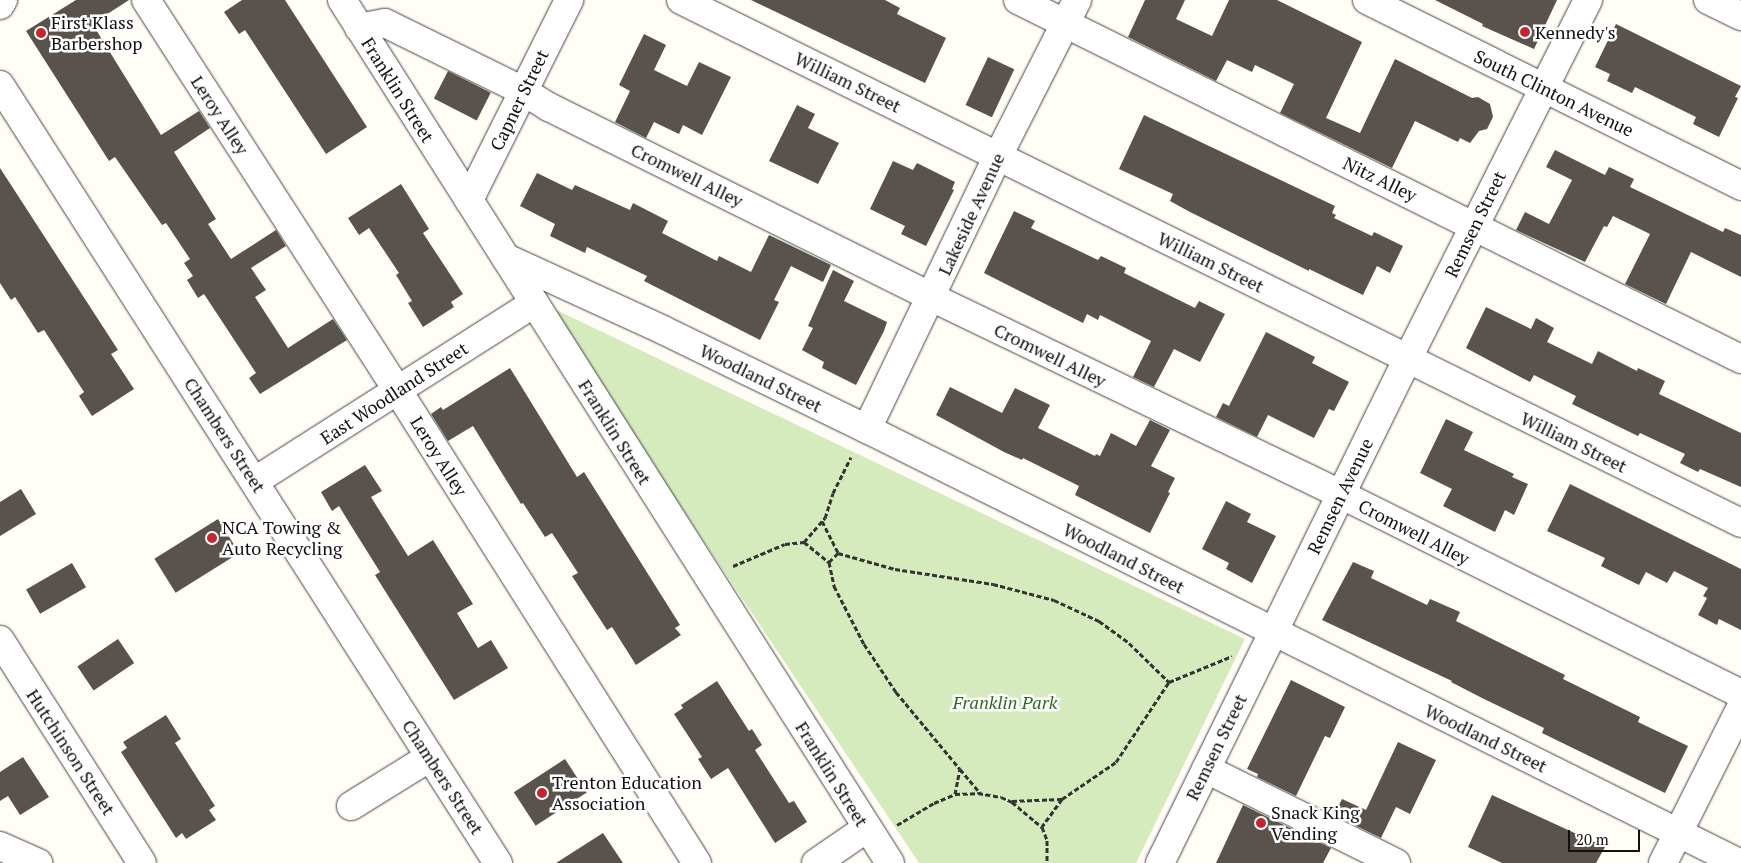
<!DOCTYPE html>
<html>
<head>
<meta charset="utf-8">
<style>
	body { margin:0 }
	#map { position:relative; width:1741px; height:863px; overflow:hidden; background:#fffdf5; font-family:"PT Serif",serif }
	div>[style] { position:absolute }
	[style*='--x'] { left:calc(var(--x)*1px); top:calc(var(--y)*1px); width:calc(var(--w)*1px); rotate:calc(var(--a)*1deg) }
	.green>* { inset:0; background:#d5ebbd }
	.building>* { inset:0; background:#5a524d; transform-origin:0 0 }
	.path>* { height:3px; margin-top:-1.5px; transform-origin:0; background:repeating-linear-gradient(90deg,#333 0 5px,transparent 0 7.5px) }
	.roads { filter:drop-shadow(0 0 1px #444) drop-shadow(0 0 1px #444) }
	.minor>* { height:28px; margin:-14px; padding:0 14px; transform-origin:14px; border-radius:14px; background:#fff }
	.dots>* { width:14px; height:14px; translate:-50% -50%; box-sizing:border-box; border:2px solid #fff; border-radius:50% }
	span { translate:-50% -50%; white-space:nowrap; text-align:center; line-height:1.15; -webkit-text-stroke:5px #fff; paint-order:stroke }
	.poi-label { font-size:18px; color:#111 }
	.left { translate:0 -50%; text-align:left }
	.street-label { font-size:18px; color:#111 }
	.park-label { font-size:18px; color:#2f6b1f; font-style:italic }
	.scale { position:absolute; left:1568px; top:830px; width:72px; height:22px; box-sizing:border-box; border:2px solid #111; border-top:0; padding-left:6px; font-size:15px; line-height:18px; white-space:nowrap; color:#111; -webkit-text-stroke:4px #fff; paint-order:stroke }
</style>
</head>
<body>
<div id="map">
	<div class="green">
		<i style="clip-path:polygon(546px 305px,1245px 639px,1136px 863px,919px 863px)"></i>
	</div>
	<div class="building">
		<i style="clip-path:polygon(76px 0,129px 0,98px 20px,100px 24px,95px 28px,161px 135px,199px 111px,210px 128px,174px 152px,216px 219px,208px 224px,231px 259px,276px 230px,286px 246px,251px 268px,266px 290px,255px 297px,288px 348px,333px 319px,347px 340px,260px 394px,249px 378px,256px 373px,204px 294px,198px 298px,187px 280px,193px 276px,184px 263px,190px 259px,166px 223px,162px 225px,115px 157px,109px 161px,26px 31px)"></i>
		<i style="clip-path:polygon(242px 0,285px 0,367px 127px,326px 154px,245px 30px,239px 34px,224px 12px)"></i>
		<i style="clip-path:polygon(751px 0,885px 0,900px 8px,897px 14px,946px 38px,925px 83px)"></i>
		<i style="clip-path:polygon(1145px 0,1185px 0,1176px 19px,1212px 36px,1229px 0,1277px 0,1362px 42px,1326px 118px,1360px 133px,1395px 59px,1472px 98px,1478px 97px,1490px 104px,1493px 117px,1487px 129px,1479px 131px,1470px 143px,1460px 138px,1458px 142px,1415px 121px,1392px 168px,1280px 113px,1294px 84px,1255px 65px,1252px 72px,1227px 60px,1216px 81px,1128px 37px)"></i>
		<i style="clip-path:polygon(1435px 0,1557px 0,1534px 49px,1482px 26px,1483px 24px)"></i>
		<i style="clip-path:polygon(1616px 24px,1741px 86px,1735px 97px,1738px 98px,1719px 137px,1693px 124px,1696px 117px,1635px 87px,1632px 93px,1607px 81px,1610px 74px,1595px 67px)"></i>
		<i style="clip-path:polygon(644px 34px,666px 45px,654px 70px,687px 86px,699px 62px,731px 77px,702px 135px,683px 125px,679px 134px,654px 122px,646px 138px,615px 122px,630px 91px,619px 85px)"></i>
		<i style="left:988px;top:57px;width:29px;height:53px;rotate:25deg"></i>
		<i style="left:448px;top:71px;width:48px;height:31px;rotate:27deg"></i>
		<i style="clip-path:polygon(797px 105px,815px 114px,808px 128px,839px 143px,818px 184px,769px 161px)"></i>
		<i style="clip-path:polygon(1144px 115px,1335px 206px,1332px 213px,1336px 215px,1334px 218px,1372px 236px,1374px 232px,1403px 246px,1390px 273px,1377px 266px,1363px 295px,1309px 269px,1309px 271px,1190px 212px,1170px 201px,1173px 194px,1119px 169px)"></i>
		<i style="clip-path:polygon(1555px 150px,1605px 175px,1609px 167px,1634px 179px,1630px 187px,1723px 232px,1725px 228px,1741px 235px,1741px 277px,1691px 252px,1666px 304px,1625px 284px,1650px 234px,1613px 216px,1607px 227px,1604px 226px,1585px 262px,1516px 230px,1525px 212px,1549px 224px,1572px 180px,1546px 167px)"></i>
		<i style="clip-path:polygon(893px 161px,913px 170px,917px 163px,955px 182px,952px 189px,954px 190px,926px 246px,901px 234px,905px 226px,870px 209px)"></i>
		<i style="clip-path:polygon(0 168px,118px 350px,111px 354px,134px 389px,92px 416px,79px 396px,84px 392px,44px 330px,38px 333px,15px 297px,11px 300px,0 283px)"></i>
		<i style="clip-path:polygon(537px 173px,572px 190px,575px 185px,630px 210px,633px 203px,668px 221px,662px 233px,717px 261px,719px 256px,751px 272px,769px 235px,831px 265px,823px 282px,791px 266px,774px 300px,779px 302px,760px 340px,644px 281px,647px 276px,587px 247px,585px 253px,550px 236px,555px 224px,520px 206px)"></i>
		<i style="clip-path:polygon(401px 184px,429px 229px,423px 233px,463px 294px,451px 302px,454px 307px,423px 327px,408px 303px,412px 301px,396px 275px,399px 273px,369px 228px,359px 235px,348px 218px)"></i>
		<i style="clip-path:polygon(1014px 211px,1035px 221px,1031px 228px,1098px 260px,1101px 256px,1126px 268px,1124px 273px,1195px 308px,1199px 301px,1225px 314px,1200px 362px,1174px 349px,1154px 387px,1133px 377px,1151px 341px,1100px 315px,1098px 320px,1087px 314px,1083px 323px,984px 273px)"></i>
		<i style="clip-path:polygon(833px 270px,854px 281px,844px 301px,887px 322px,884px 331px,856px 385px,822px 368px,824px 362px,802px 350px,813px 328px,808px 326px)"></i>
		<i style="clip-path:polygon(1486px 307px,1531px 329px,1536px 318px,1554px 328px,1547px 342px,1592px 364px,1598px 351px,1637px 371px,1638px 368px,1665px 381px,1659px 394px,1741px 433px,1741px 487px,1700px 469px,1698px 472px,1680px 463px,1685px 454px,1640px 433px,1638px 436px,1572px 404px,1576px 396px,1534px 375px,1530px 382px,1466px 348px)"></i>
		<i style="clip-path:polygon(1266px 332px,1315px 357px,1312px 363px,1349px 382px,1334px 411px,1329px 409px,1314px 438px,1268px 415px,1257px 437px,1216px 417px,1223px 403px,1229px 406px)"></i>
		<i style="clip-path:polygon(510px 368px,577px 477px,584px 472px,680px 625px,675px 628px,681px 635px,636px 665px,612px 627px,607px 630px,572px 576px,578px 573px,552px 533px,545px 537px,523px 503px,521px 504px,473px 426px,448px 441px,431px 414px,441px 407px,443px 410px)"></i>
		<i style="clip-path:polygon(950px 387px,1002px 413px,1015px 388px,1050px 405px,1038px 428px,1095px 456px,1096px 454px,1100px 456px,1111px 433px,1136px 446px,1150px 420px,1170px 430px,1151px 466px,1175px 478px,1168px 492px,1170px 493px,1150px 533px,1075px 495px,1079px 486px,1023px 458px,1022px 460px,1004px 452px,936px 415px)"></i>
		<i style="clip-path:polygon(1446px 419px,1473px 432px,1464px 450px,1514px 474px,1512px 477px,1528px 484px,1514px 515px,1505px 510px,1495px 532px,1443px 506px,1452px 489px,1420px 473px)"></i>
		<i style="clip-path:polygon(365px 465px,382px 491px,371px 497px,408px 556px,433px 540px,473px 604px,457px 613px,478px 648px,491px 640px,508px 668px,454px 700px,375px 575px,380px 572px,350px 524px,339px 506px,332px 511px,321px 492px)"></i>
		<i style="clip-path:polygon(1570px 484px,1741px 569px,1741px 630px,1719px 619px,1717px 625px,1698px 615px,1707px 598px,1703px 596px,1708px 588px,1674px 571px,1667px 583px,1646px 572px,1639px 585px,1601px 566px,1605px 558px,1547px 531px)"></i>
		<i style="clip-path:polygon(21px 489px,36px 514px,0 536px,0 502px)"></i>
		<i style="clip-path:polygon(1226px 501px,1251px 514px,1247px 522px,1276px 536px,1252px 583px,1226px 569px,1229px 563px,1202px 549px)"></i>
		<i style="left:218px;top:519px;width:40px;height:75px;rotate:58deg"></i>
		<i style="clip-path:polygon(1353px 562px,1374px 571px,1371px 578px,1427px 605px,1430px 599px,1460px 612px,1456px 621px,1565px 675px,1563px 679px,1640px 717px,1638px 722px,1688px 746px,1665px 793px,1542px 733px,1544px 728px,1482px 698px,1451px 682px,1452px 681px,1322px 620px)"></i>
		<i style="left:72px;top:563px;width:28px;height:53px;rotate:60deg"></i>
		<i style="left:118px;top:639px;width:29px;height:49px;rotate:56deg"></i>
		<i style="clip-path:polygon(1291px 680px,1345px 707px,1330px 738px,1325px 736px,1296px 796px,1257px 777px,1258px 774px,1247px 769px)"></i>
		<i style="clip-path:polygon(717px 681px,749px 731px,752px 729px,762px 745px,755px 750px,789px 803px,794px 801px,807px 822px,775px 843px,728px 768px,711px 779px,698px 759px,702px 757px,674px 714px,683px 708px,681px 705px)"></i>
		<i style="clip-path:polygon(166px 715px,181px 739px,175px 743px,215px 806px,209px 810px,216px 820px,186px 839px,182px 833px,176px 838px,121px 752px,127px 748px,123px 742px)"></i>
		<i style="clip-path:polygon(1398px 742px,1436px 760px,1410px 814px,1396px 807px,1381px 838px,1334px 815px,1342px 799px,1366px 810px)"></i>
		<i style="clip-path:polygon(23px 757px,49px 797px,20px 815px,8px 796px,0 801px,0 772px)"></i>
		<i style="left:565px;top:759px;width:40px;height:61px;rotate:57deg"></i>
		<i style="clip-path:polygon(1492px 795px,1605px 847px,1596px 863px,1502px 863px,1468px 847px)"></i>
		<i style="clip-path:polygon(1243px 805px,1331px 848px,1323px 863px,1216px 863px)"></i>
		<i style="clip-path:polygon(603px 833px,623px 863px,556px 863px)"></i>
	</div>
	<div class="path">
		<i style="--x:822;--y:521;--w:36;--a:63"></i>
		<i style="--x:838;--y:553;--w:13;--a:135"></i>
		<i style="--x:804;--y:542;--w:32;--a:-49"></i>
		<i style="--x:825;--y:518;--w:26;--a:-72"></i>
		<i style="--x:833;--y:493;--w:40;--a:-63.4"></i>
		<i style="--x:838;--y:553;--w:59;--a:15.7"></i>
		<i style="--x:895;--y:569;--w:99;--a:8.7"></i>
		<i style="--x:993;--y:584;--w:63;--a:14.7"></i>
		<i style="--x:1054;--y:600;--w:50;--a:25"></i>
		<i style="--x:1099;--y:621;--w:37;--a:36"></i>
		<i style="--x:1129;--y:643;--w:56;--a:44.3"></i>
		<i style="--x:1169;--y:682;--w:68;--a:-22.4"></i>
		<i style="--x:733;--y:566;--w:56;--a:-22.9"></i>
		<i style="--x:785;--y:544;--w:19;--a:-6"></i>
		<i style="--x:804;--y:542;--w:32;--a:39"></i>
		<i style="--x:829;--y:562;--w:25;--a:78"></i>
		<i style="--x:834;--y:586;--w:65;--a:62.7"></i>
		<i style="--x:864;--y:644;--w:58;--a:56.3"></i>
		<i style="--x:896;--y:692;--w:100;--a:50.3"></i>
		<i style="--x:955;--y:794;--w:25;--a:-79"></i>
		<i style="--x:960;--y:769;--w:31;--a:50"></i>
		<i style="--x:1062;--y:799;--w:65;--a:-34.4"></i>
		<i style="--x:1116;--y:762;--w:96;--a:-56.5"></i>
		<i style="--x:1012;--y:801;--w:50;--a:-2.3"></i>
		<i style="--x:1062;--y:799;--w:34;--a:126"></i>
		<i style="--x:897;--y:825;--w:43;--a:-30.7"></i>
		<i style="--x:934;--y:803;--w:23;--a:-23"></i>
		<i style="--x:955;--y:794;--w:23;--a:-2"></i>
		<i style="--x:978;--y:793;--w:23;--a:10"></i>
		<i style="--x:1001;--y:797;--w:12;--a:24"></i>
		<i style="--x:1012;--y:802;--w:39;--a:40"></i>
		<i style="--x:1042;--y:827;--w:14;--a:69"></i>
		<i style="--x:1047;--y:840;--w:23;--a:90"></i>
	</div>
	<div class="roads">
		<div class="minor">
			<i style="--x:146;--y:0;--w:465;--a:57.2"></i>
			<i style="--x:398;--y:391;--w:559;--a:57.65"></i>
			<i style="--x:342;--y:0;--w:1022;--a:57.58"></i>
			<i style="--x:681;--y:0;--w:1182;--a:26.26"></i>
			<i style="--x:1018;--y:0;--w:807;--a:26.41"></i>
			<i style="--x:1367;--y:0;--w:418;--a:26.4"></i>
			<i style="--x:1708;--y:0;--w:37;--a:26"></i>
			<i style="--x:0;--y:5;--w:6;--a:-59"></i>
			<i style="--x:359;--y:28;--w:26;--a:-11"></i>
			<i style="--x:385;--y:23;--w:154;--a:26.2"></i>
			<i style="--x:523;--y:91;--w:31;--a:32"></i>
			<i style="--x:549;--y:107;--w:427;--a:26.4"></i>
			<i style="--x:931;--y:297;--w:454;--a:25.7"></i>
			<i style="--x:1340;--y:494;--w:448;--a:26.5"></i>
			<i style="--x:0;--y:85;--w:924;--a:57.38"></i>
			<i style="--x:469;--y:200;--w:224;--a:-63.4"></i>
			<i style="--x:506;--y:258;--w:173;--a:24.6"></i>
			<i style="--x:663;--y:330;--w:227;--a:25.9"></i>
			<i style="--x:867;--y:429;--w:974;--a:26.46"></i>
			<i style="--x:867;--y:429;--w:303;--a:-64.4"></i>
			<i style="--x:998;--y:156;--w:175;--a:-63.1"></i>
			<i style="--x:255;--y:481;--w:331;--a:-32.5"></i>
			<i style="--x:0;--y:640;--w:264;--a:57.5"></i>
			<i style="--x:1206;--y:769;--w:212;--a:26.3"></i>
			<i style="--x:351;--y:806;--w:93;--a:-31.8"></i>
			<i style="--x:0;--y:846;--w:42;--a:24.1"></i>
			<i style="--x:816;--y:863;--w:62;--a:-34.5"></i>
			<i style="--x:1160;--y:863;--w:560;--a:-63.85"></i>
			<i style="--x:1407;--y:360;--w:403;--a:-63.3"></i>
			<i style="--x:1663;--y:863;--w:174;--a:-63.4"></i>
		</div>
	</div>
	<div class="dots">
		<i style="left:1525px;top:32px;background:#c4262e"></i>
		<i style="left:41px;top:33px;background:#c4262e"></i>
		<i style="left:212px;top:538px;background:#c4262e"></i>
		<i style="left:542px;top:793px;background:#c4262e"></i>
		<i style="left:1261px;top:823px;background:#c4262e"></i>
	</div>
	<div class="poi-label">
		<span class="left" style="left:51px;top:33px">First Klass<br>Barbershop</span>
		<span class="left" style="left:1535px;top:32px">Kennedy's</span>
		<span class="left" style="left:222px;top:538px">NCA Towing &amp;<br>Auto Recycling</span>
		<span class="left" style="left:552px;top:793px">Trenton Education<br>Association</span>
		<span class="left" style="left:1271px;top:823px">Snack King<br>Vending</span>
	</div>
	<div class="street-label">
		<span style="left:848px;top:82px;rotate:26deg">William Street</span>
		<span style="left:398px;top:90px;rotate:58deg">Franklin Street</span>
		<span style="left:1554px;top:93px;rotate:26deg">South Clinton Avenue</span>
		<span style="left:519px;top:100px;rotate:-64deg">Capner Street</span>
		<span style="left:220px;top:115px;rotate:57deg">Leroy Alley</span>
		<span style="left:687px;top:175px;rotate:26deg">Cromwell Alley</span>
		<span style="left:1380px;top:179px;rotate:26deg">Nitz Alley</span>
		<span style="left:971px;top:214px;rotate:-65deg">Lakeside Avenue</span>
		<span style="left:1475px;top:224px;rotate:-64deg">Remsen Street</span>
		<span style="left:1211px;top:262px;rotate:26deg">William Street</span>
		<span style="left:1050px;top:355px;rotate:26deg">Cromwell Alley</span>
		<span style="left:761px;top:378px;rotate:26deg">Woodland Street</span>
		<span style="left:394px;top:393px;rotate:-33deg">East Woodland Street</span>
		<span style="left:615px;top:432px;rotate:58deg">Franklin Street</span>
		<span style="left:225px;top:435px;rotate:57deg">Chambers Street</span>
		<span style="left:1574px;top:442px;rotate:26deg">William Street</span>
		<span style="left:439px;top:456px;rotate:58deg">Leroy Alley</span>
		<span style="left:1340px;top:496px;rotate:-64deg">Remsen Avenue</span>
		<span style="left:1414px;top:532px;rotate:27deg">Cromwell Alley</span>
		<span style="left:1124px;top:558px;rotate:27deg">Woodland Street</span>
		<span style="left:1486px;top:738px;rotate:26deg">Woodland Street</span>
		<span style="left:1216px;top:747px;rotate:-64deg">Remsen Street</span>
		<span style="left:71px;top:752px;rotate:57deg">Hutchinson Street</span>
		<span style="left:832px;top:774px;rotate:58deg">Franklin Street</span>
		<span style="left:443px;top:777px;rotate:57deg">Chambers Street</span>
	</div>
	<div class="park-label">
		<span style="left:1005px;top:702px">Franklin Park</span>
	</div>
	<div class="scale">20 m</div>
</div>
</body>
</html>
